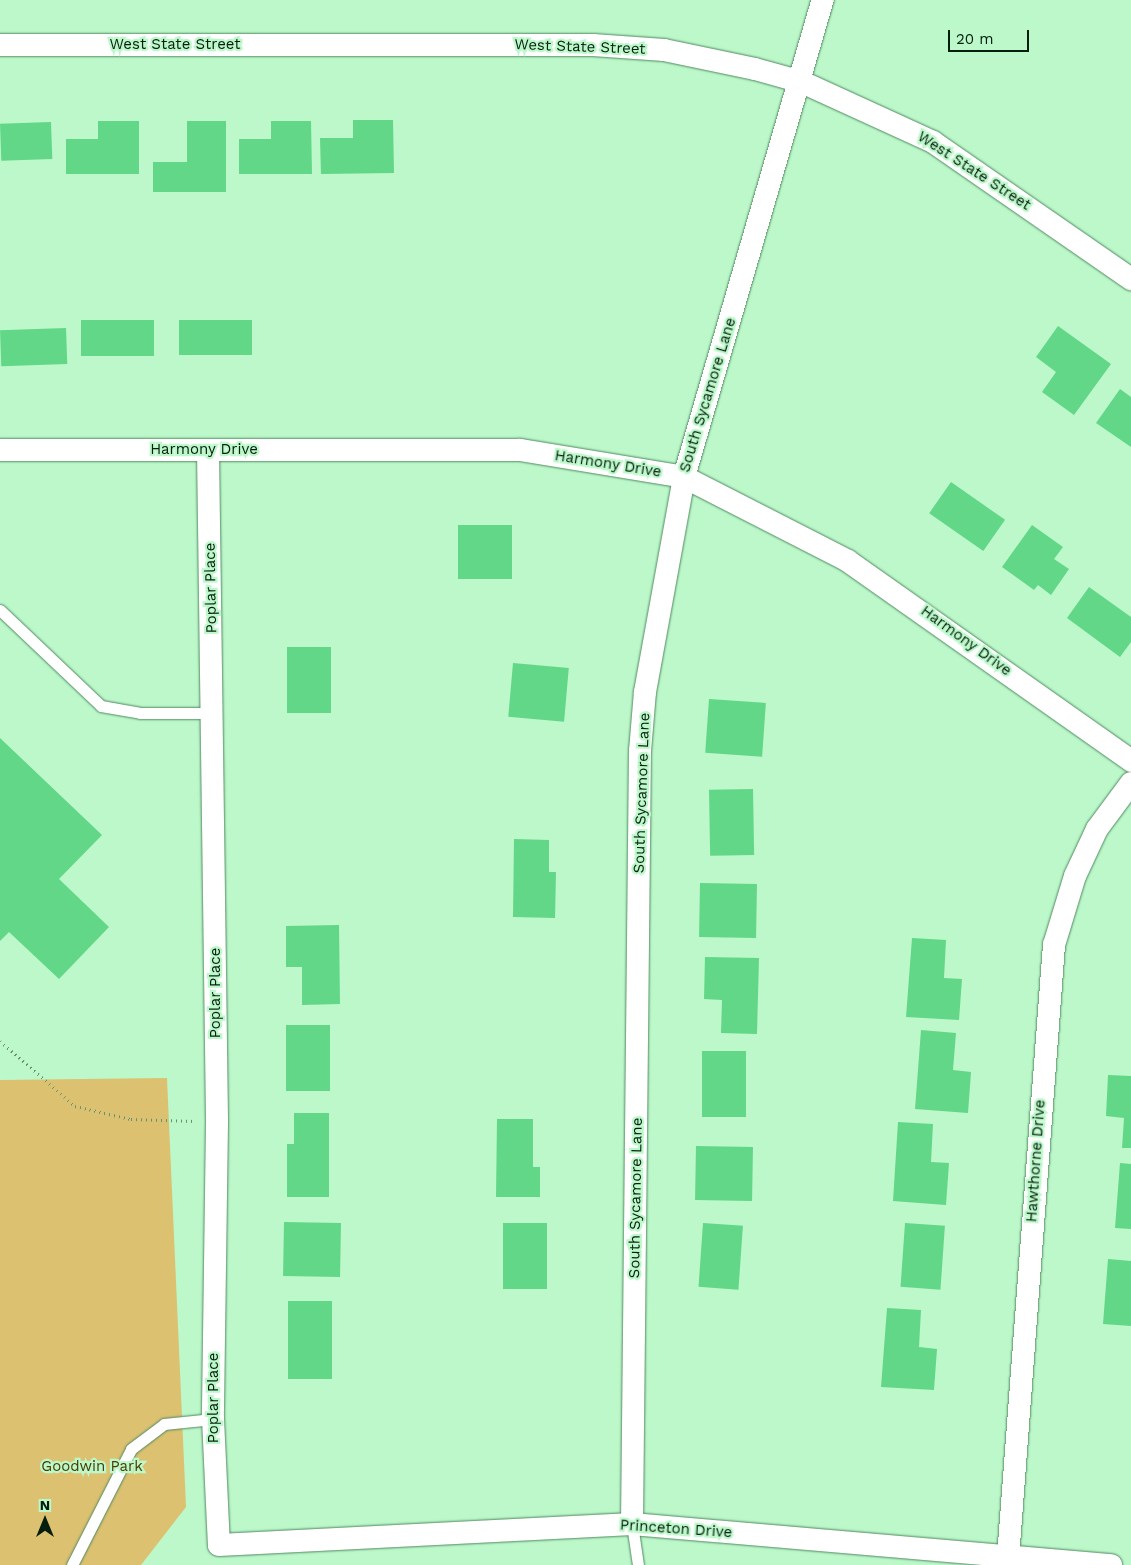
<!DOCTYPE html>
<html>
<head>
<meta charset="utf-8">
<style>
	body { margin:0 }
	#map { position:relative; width:1131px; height:1565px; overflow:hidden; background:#bcf8ca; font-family:"Work Sans",sans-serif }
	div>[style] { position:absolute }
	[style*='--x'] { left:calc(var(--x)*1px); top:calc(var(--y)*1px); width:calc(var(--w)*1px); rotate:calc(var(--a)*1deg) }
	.green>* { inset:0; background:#dcc171 }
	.building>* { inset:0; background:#61d787; transform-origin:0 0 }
	.path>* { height:3px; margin-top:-1.5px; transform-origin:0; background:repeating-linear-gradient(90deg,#679272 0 1px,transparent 0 5px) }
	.roads { filter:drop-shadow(0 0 1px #518a61) drop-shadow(0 0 1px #518a61) }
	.service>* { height:11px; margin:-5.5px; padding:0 5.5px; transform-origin:5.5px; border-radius:5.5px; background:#fff }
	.minor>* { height:22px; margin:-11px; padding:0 11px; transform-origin:11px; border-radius:11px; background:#fff }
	span { translate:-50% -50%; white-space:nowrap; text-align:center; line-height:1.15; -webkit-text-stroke:4.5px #bcf8ca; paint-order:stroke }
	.street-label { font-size:15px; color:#061e0e }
	.park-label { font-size:15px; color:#4b3b00 }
	.north { position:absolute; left:20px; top:1495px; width:50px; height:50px; -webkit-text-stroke:4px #bcf8ca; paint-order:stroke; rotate:0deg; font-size:14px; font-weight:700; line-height:20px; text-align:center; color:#061e0e }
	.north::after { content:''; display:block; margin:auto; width:18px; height:22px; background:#061e0e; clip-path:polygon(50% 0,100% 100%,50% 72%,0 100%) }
	.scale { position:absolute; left:948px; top:30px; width:81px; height:22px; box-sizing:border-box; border:2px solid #061e0e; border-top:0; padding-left:6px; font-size:15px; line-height:18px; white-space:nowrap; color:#061e0e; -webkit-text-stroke:4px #bcf8ca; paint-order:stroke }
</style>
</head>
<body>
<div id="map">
	<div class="green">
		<i style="clip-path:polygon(167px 1078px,186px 1507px,141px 1565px,0 1565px,0 1080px)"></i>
	</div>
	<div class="building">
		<i style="clip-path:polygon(353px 120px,393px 120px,394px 173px,321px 174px,320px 138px,353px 138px)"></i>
		<i style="clip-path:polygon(98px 121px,139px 121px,139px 174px,66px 174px,66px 139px,98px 139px)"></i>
		<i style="clip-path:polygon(187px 121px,226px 121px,226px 192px,153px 192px,153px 162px,187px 162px)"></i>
		<i style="clip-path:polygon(271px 121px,311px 121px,312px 174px,239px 174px,239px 139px,271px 139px)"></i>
		<i style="left:51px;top:122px;width:37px;height:51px;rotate:88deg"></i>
		<i style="left:154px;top:320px;width:36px;height:73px;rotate:90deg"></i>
		<i style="left:252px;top:320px;width:35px;height:73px;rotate:90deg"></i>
		<i style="clip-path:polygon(1058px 326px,1111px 364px,1074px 415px,1042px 392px,1056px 372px,1036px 357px)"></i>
		<i style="left:66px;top:328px;width:36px;height:66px;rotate:88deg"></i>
		<i style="clip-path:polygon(1120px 389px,1131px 397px,1131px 447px,1096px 423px)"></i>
		<i style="left:951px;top:482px;width:66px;height:38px;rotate:35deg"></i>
		<i style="left:458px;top:525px;width:54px;height:54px"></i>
		<i style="clip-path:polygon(1032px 525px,1063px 547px,1054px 559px,1069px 569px,1051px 595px,1038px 585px,1034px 590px,1002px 567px)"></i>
		<i style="clip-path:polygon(1089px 587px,1131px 617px,1131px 642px,1120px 657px,1067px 618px)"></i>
		<i style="left:331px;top:647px;width:66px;height:44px;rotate:90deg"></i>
		<i style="left:513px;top:663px;width:56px;height:54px;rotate:5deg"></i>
		<i style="left:709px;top:699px;width:57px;height:54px;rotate:4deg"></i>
		<i style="clip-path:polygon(0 738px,102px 835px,59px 879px,109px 927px,59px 979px,9px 932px,0 941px)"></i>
		<i style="left:753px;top:789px;width:66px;height:44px;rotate:89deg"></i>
		<i style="clip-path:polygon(514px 839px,549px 840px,549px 872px,556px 872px,555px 918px,513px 917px)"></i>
		<i style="left:700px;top:883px;width:57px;height:54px;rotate:1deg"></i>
		<i style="clip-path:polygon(339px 925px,340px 1004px,302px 1005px,302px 967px,286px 967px,286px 926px)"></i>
		<i style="clip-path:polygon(912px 938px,946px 940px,944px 978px,962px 979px,959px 1020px,906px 1017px)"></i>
		<i style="clip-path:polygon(705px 957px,759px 958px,757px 1034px,721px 1033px,722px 1000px,704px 999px)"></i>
		<i style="left:286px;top:1025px;width:44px;height:66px"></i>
		<i style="clip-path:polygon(921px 1030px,956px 1033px,953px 1070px,971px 1072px,968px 1113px,915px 1109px)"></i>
		<i style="left:702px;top:1051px;width:44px;height:66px"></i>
		<i style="clip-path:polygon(1108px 1075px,1131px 1076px,1131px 1148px,1122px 1148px,1124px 1118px,1106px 1116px)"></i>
		<i style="clip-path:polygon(294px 1113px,329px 1113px,329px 1197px,287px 1197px,287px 1144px,294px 1144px)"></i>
		<i style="clip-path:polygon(497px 1119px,533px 1119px,533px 1167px,540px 1167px,540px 1197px,496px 1197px)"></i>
		<i style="clip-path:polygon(898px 1122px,933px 1124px,931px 1162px,949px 1163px,946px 1205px,893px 1201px)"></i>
		<i style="left:696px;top:1146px;width:57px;height:54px;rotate:1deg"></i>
		<i style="clip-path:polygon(1120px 1163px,1131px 1164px,1131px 1229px,1115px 1228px)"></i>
		<i style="left:284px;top:1222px;width:57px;height:54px;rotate:1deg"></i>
		<i style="left:547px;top:1223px;width:66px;height:44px;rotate:90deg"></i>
		<i style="left:703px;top:1223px;width:40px;height:64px;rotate:4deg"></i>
		<i style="left:905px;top:1223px;width:40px;height:64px;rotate:4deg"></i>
		<i style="clip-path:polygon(1108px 1259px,1131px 1261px,1131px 1326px,1103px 1324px)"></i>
		<i style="left:288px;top:1301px;width:44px;height:78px"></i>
		<i style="clip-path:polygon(887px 1308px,921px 1310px,919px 1347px,937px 1349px,934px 1390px,881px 1387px)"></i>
	</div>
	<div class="path">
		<i style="--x:0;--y:1041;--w:99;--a:40.9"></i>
		<i style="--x:75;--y:1106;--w:57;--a:13.1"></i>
		<i style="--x:131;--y:1119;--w:63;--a:1.8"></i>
	</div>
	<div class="roads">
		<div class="service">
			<i style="--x:0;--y:610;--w:139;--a:43.5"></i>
			<i style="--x:101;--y:706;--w:40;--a:10"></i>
			<i style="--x:140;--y:713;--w:74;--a:0"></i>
			<i style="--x:632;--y:1524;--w:41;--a:81.7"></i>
			<i style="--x:72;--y:1565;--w:130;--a:-63"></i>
			<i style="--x:131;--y:1449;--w:41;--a:-37.1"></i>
			<i style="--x:164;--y:1424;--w:49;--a:-5.8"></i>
		</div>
		<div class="minor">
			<i style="--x:0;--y:45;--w:593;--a:0"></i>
			<i style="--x:593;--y:45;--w:71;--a:4"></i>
			<i style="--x:664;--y:50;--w:93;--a:11.8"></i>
			<i style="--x:755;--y:69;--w:49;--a:15.5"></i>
			<i style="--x:802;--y:82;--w:144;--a:24.6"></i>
			<i style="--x:933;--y:142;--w:241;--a:34.7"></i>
			<i style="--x:0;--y:450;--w:520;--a:0"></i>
			<i style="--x:520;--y:450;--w:166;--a:9.3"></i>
			<i style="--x:684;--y:477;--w:184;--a:27.1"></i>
			<i style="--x:848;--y:561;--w:347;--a:35.2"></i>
			<i style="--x:208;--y:450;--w:672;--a:89.23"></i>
			<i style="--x:217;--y:1122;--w:297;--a:90.8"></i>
			<i style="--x:213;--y:1419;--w:126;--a:87.3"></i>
			<i style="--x:219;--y:1545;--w:414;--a:-2.9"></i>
			<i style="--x:632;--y:1524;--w:481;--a:4.9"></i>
			<i style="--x:632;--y:1524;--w:773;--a:-89.41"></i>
			<i style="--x:640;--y:751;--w:59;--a:-85.2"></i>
			<i style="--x:645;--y:692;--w:219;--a:-79.7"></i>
			<i style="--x:684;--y:477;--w:497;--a:-73.8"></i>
			<i style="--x:1008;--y:1558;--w:615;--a:-85.71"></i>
			<i style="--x:1054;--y:945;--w:72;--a:-73.1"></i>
			<i style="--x:1075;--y:876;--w:52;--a:-64.9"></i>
			<i style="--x:1097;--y:829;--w:57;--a:-53.5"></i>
		</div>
	</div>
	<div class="street-label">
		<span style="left:175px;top:45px">West State Street</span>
		<span style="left:580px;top:47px;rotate:2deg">West State Street</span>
		<span style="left:974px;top:171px;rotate:33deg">West State Street</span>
		<span style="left:708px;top:395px;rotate:-73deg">South Sycamore Lane</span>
		<span style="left:204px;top:450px">Harmony Drive</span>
		<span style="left:608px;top:464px;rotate:9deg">Harmony Drive</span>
		<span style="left:211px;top:588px;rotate:-91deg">Poplar Place</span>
		<span style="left:966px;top:641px;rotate:36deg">Harmony Drive</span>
		<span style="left:642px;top:793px;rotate:-88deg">South Sycamore Lane</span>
		<span style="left:216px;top:993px;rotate:-90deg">Poplar Place</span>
		<span style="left:1036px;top:1161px;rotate:-86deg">Hawthorne Drive</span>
		<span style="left:636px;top:1198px;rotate:-89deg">South Sycamore Lane</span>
		<span style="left:214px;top:1398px;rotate:-90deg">Poplar Place</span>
		<span style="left:676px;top:1529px;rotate:4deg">Princeton Drive</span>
	</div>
	<div class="park-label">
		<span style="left:92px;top:1467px">Goodwin Park</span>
	</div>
	<div class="north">N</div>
	<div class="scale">20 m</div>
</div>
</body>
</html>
